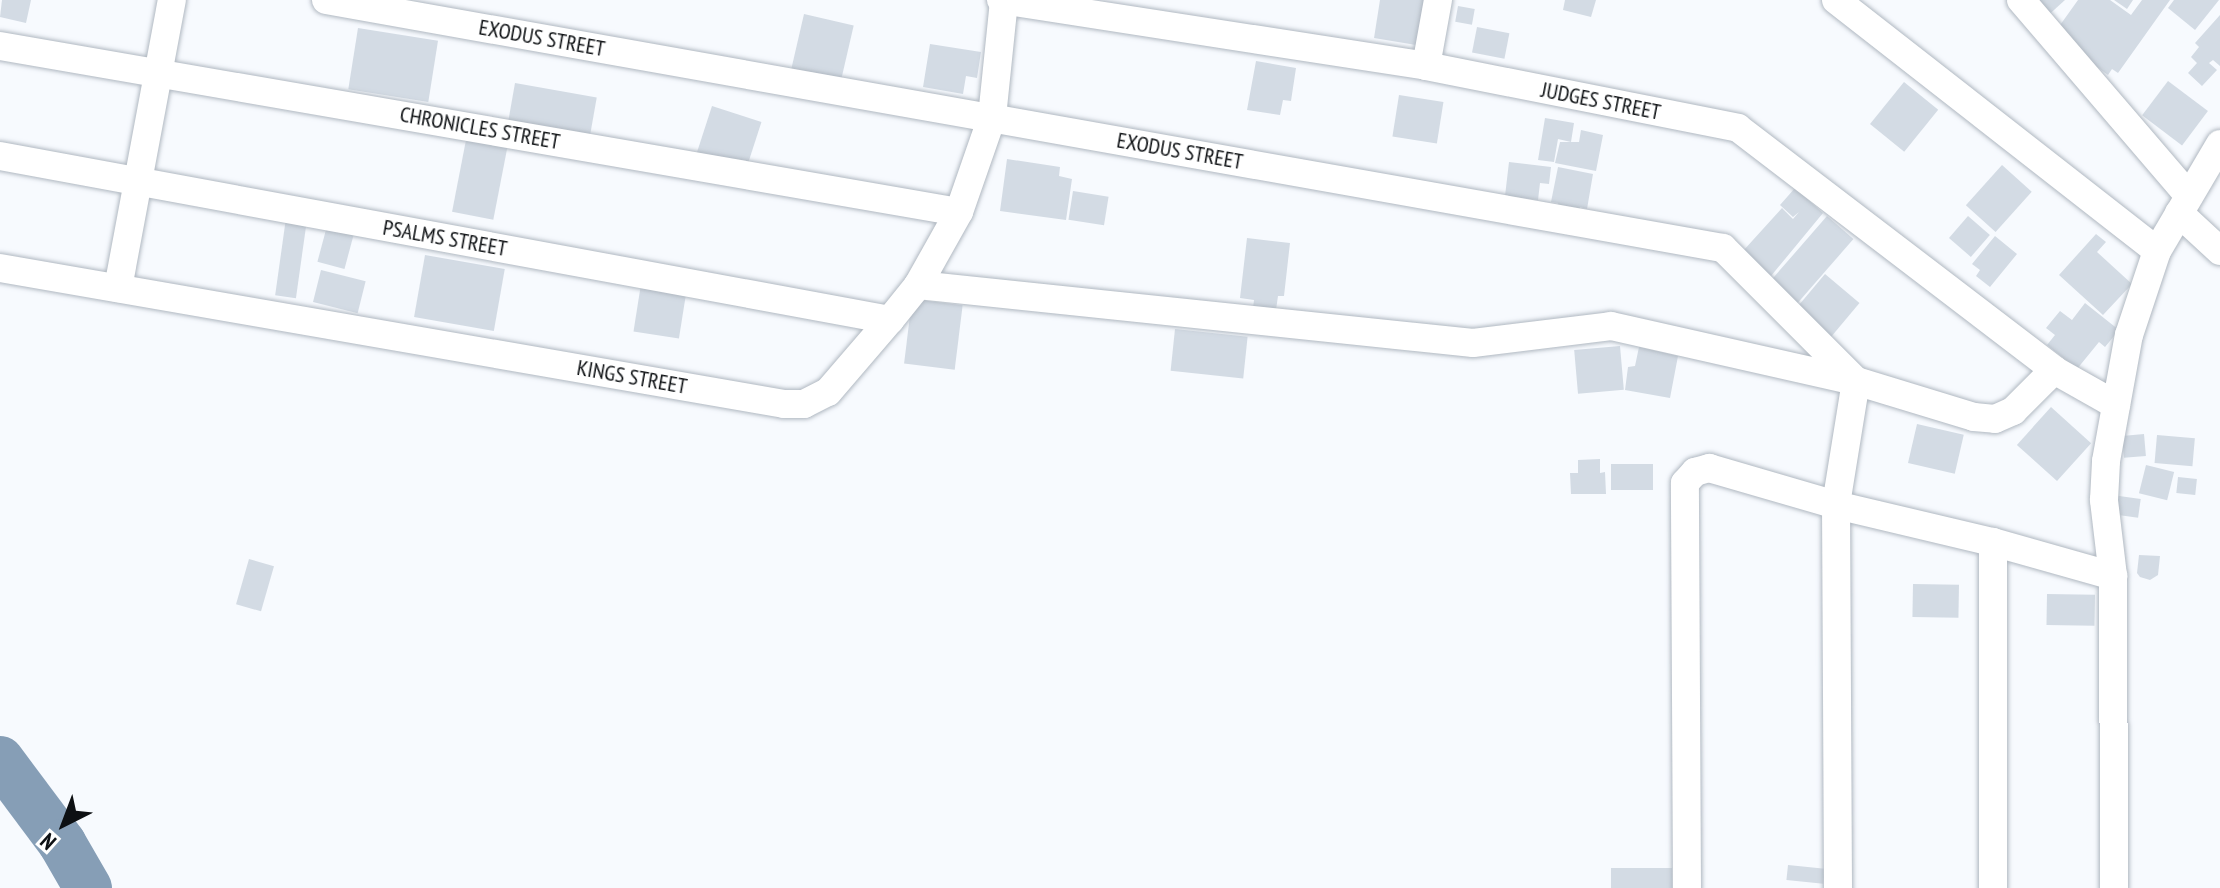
<!DOCTYPE html>
<html>
<head>
<meta charset="utf-8">
<style>
	body { margin:0 }
	#map { position:relative; width:2220px; height:888px; overflow:hidden; background:#f7fafe; font-family:"PT Sans Narrow",sans-serif }
	div>[style] { position:absolute }
	[style*='--x'] { left:calc(var(--x)*1px); top:calc(var(--y)*1px); width:calc(var(--w)*1px); rotate:calc(var(--a)*1deg) }
	.river>* { height:48px; margin:-24px; padding:0 24px; transform-origin:24px; border-radius:24px; background:#869eb6 }
	.building>* { inset:0; background:#d3dbe4; transform-origin:0 0 }
	.roads { filter:drop-shadow(0 0 2px #b0b8c1) drop-shadow(0 0 2px #b0b8c1) }
	.street>* { height:28px; margin:-14px; padding:0 14px; transform-origin:14px; border-radius:14px; background:#fff }
	span { translate:-50% -50%; white-space:nowrap; text-align:center; line-height:1.15; -webkit-text-stroke:8px #fff; paint-order:stroke }
	.street-label { font-size:22px; color:#0d1013 }
	.north { position:absolute; left:24px; top:784px; width:80px; height:80px; -webkit-text-stroke:6px #fff; paint-order:stroke; rotate:222deg; font-size:22px; font-weight:700; line-height:32px; text-align:center; color:#0d1013 }
	.north::after { content:''; display:block; margin:auto; width:28px; height:36px; background:#0d1013; clip-path:polygon(50% 0,100% 100%,50% 72%,0 100%) }
</style>
</head>
<body>
<div id="map">
	<div class="river">
		<i style="--x:0;--y:760;--w:104;--a:53.2"></i>
		<i style="--x:62;--y:843;--w:52;--a:60"></i>
	</div>
	<div class="building">
		<i style="clip-path:polygon(2px 0,31px 0,26px 23px,0 17px)"></i>
		<i style="clip-path:polygon(1380px 0,1424px 0,1416px 45px,1374px 38px)"></i>
		<i style="clip-path:polygon(1565px 0,1596px 0,1591px 17px,1563px 10px)"></i>
		<i style="clip-path:polygon(2025px 0,2065px 0,2043px 20px)"></i>
		<i style="clip-path:polygon(2078px 0,2110px 0,2131px 15px,2142px 0,2170px 0,2118px 73px,2112px 69px,2108px 75px,2053px 35px)"></i>
		<i style="clip-path:polygon(2114px 0,2133px 0,2127px 9px)"></i>
		<i style="clip-path:polygon(2174px 0,2219px 0,2195px 30px,2168px 8px)"></i>
		<i style="left:1458px;top:6px;width:17px;height:16px;rotate:10deg"></i>
		<i style="left:804px;top:14px;width:51px;height:57px;rotate:13deg"></i>
		<i style="clip-path:polygon(2220px 15px,2220px 66px,2213px 60px,2209px 63px,2217px 70px,2202px 86px,2188px 73px,2197px 63px,2191px 57px,2199px 47px,2195px 43px)"></i>
		<i style="left:1477px;top:27px;width:33px;height:26px;rotate:11deg"></i>
		<i style="left:358px;top:28px;width:81px;height:62px;rotate:9deg"></i>
		<i style="clip-path:polygon(930px 44px,981px 52px,977px 78px,966px 76px,963px 94px,923px 87px)"></i>
		<i style="clip-path:polygon(1256px 61px,1296px 68px,1291px 101px,1283px 100px,1280px 115px,1247px 110px)"></i>
		<i style="left:2168px;top:81px;width:50px;height:43px;rotate:37deg"></i>
		<i style="left:1904px;top:82px;width:44px;height:54px;rotate:39deg"></i>
		<i style="left:515px;top:83px;width:83px;height:44px;rotate:10deg"></i>
		<i style="left:1399px;top:95px;width:45px;height:42px;rotate:9deg"></i>
		<i style="left:712px;top:106px;width:52px;height:52px;rotate:18deg"></i>
		<i style="clip-path:polygon(1545px 118px,1574px 123px,1571px 142px,1558px 139px,1554px 162px,1538px 160px)"></i>
		<i style="clip-path:polygon(1581px 130px,1603px 135px,1596px 171px,1555px 163px,1560px 142px,1579px 142px)"></i>
		<i style="left:466px;top:140px;width:42px;height:73px;rotate:11deg"></i>
		<i style="clip-path:polygon(1007px 159px,1060px 167px,1059px 176px,1072px 179px,1066px 220px,1000px 211px)"></i>
		<i style="clip-path:polygon(1509px 162px,1551px 167px,1549px 184px,1540px 183px,1538px 200px,1505px 196px)"></i>
		<i style="left:2002px;top:165px;width:40px;height:54px;rotate:42deg"></i>
		<i style="clip-path:polygon(1558px 167px,1593px 174px,1587px 209px,1580px 207px,1578px 216px,1556px 212px,1558px 203px,1551px 202px)"></i>
		<i style="clip-path:polygon(1795px 188px,1823px 213px,1771px 276px,1743px 251px,1782px 208px,1793px 219px,1799px 212px,1793px 217px,1780px 205px)"></i>
		<i style="left:1073px;top:191px;width:36px;height:29px;rotate:9deg"></i>
		<i style="left:1827px;top:216px;width:35px;height:87px;rotate:41deg"></i>
		<i style="left:1968px;top:216px;width:29px;height:29px;rotate:41deg"></i>
		<i style="left:286px;top:218px;width:21px;height:78px;rotate:8deg"></i>
		<i style="left:327px;top:226px;width:28px;height:37px;rotate:15deg"></i>
		<i style="clip-path:polygon(2096px 234px,2106px 242px,2097px 252px,2132px 284px,2103px 315px,2059px 275px)"></i>
		<i style="clip-path:polygon(1995px 236px,2017px 254px,1990px 287px,1976px 276px,1980px 270px,1972px 264px)"></i>
		<i style="clip-path:polygon(1247px 238px,1290px 243px,1284px 296px,1278px 296px,1276px 310px,1253px 308px,1254px 300px,1240px 298px)"></i>
		<i style="left:425px;top:255px;width:81px;height:63px;rotate:10deg"></i>
		<i style="left:321px;top:270px;width:46px;height:33px;rotate:14deg"></i>
		<i style="left:1825px;top:274px;width:45px;height:45px;rotate:40deg"></i>
		<i style="left:641px;top:284px;width:46px;height:48px;rotate:9deg"></i>
		<i style="left:912px;top:299px;width:51px;height:65px;rotate:7deg"></i>
		<i style="clip-path:polygon(2085px 303px,2119px 330px,2105px 347px,2099px 342px,2077px 369px,2047px 345px,2055px 335px,2046px 328px,2060px 311px,2072px 320px)"></i>
		<i style="left:1175px;top:329px;width:73px;height:42px;rotate:6deg"></i>
		<i style="left:1620px;top:346px;width:44px;height:46px;rotate:85deg"></i>
		<i style="clip-path:polygon(1639px 347px,1678px 356px,1670px 398px,1625px 390px,1628px 367px,1635px 366px)"></i>
		<i style="left:2051px;top:407px;width:54px;height:51px;rotate:42deg"></i>
		<i style="left:1917px;top:424px;width:48px;height:40px;rotate:13deg"></i>
		<i style="left:2144px;top:434px;width:22px;height:22px;rotate:85deg"></i>
		<i style="left:2157px;top:435px;width:38px;height:28px;rotate:5deg"></i>
		<i style="clip-path:polygon(1600px 459px,1600px 473px,1605px 472px,1606px 494px,1571px 494px,1570px 473px,1578px 473px,1578px 460px)"></i>
		<i style="left:1611px;top:464px;width:42px;height:26px"></i>
		<i style="left:2146px;top:465px;width:29px;height:29px;rotate:14deg"></i>
		<i style="left:2178px;top:477px;width:19px;height:16px;rotate:6deg"></i>
		<i style="left:2112px;top:495px;width:29px;height:19px;rotate:8deg"></i>
		<i style="clip-path:polygon(2139px 555px,2160px 556px,2158px 575px,2150px 580px,2140px 577px,2137px 573px)"></i>
		<i style="left:249px;top:559px;width:26px;height:47px;rotate:16deg"></i>
		<i style="left:1913px;top:584px;width:46px;height:33px;rotate:1deg"></i>
		<i style="left:2047px;top:594px;width:48px;height:31px;rotate:1deg"></i>
		<i style="left:1788px;top:865px;width:37px;height:15px;rotate:6deg"></i>
		<i style="left:1611px;top:868px;width:61px;height:20px"></i>
	</div>
	<div class="roads">
		<div class="street">
			<i style="--x:326;--y:0;--w:1419;--a:10.07"></i>
			<i style="--x:1723;--y:248;--w:188;--a:45"></i>
			<i style="--x:1856;--y:381;--w:126;--a:99.2"></i>
			<i style="--x:1836;--y:505;--w:383;--a:89.7"></i>
			<i style="--x:1001;--y:0;--w:430;--a:8.8"></i>
			<i style="--x:1426;--y:66;--w:318;--a:11.2"></i>
			<i style="--x:1738;--y:128;--w:398;--a:37.4"></i>
			<i style="--x:2054;--y:370;--w:71;--a:29.4"></i>
			<i style="--x:1836;--y:0;--w:407;--a:38"></i>
			<i style="--x:2021;--y:0;--w:258;--a:49.4"></i>
			<i style="--x:0;--y:46;--w:973;--a:9.82"></i>
			<i style="--x:1426;--y:66;--w:67;--a:-79.7"></i>
			<i style="--x:0;--y:156;--w:905;--a:10.44"></i>
			<i style="--x:2179;--y:213;--w:56;--a:42.8"></i>
			<i style="--x:0;--y:268;--w:796;--a:9.84"></i>
			<i style="--x:784;--y:404;--w:20;--a:0"></i>
			<i style="--x:804;--y:404;--w:27;--a:-27"></i>
			<i style="--x:828;--y:392;--w:95;--a:-49.3"></i>
			<i style="--x:890;--y:320;--w:45;--a:-51.3"></i>
			<i style="--x:918;--y:285;--w:84;--a:-60.7"></i>
			<i style="--x:959;--y:212;--w:101;--a:-70.8"></i>
			<i style="--x:992;--y:117;--w:117;--a:-84.1"></i>
			<i style="--x:918;--y:285;--w:558;--a:5.97"></i>
			<i style="--x:1473;--y:343;--w:139;--a:-7"></i>
			<i style="--x:1611;--y:326;--w:251;--a:12.7"></i>
			<i style="--x:1856;--y:381;--w:123;--a:17"></i>
			<i style="--x:1974;--y:417;--w:21;--a:5"></i>
			<i style="--x:1995;--y:419;--w:20;--a:-24"></i>
			<i style="--x:2013;--y:411;--w:58;--a:-45"></i>
			<i style="--x:118;--y:288;--w:293;--a:-79.4"></i>
			<i style="--x:1993;--y:542;--w:346;--a:90"></i>
			<i style="--x:2113;--y:576;--w:77;--a:-96.8"></i>
			<i style="--x:2104;--y:500;--w:39;--a:-87"></i>
			<i style="--x:2106;--y:461;--w:128;--a:-79.7"></i>
			<i style="--x:2129;--y:335;--w:89;--a:-71.6"></i>
			<i style="--x:2157;--y:251;--w:124;--a:-59.5"></i>
			<i style="--x:1687;--y:888;--w:405;--a:-90.3"></i>
			<i style="--x:1685;--y:483;--w:15;--a:-48"></i>
			<i style="--x:1695;--y:472;--w:15;--a:-16"></i>
			<i style="--x:1709;--y:468;--w:132;--a:16.2"></i>
			<i style="--x:1836;--y:505;--w:161;--a:13.3"></i>
			<i style="--x:1993;--y:542;--w:125;--a:15.8"></i>
			<i style="--x:2113;--y:576;--w:312;--a:89.8"></i>
		</div>
	</div>
	<div class="street-label">
		<span style="left:542px;top:38px;rotate:10deg">EXODUS STREET</span>
		<span style="left:1601px;top:101px;rotate:11deg">JUDGES STREET</span>
		<span style="left:480px;top:128px;rotate:10deg">CHRONICLES STREET</span>
		<span style="left:1180px;top:151px;rotate:10deg">EXODUS STREET</span>
		<span style="left:445px;top:238px;rotate:10deg">PSALMS STREET</span>
		<span style="left:632px;top:377px;rotate:10deg">KINGS STREET</span>
	</div>
	<div class="north">N</div>
</div>
</body>
</html>
